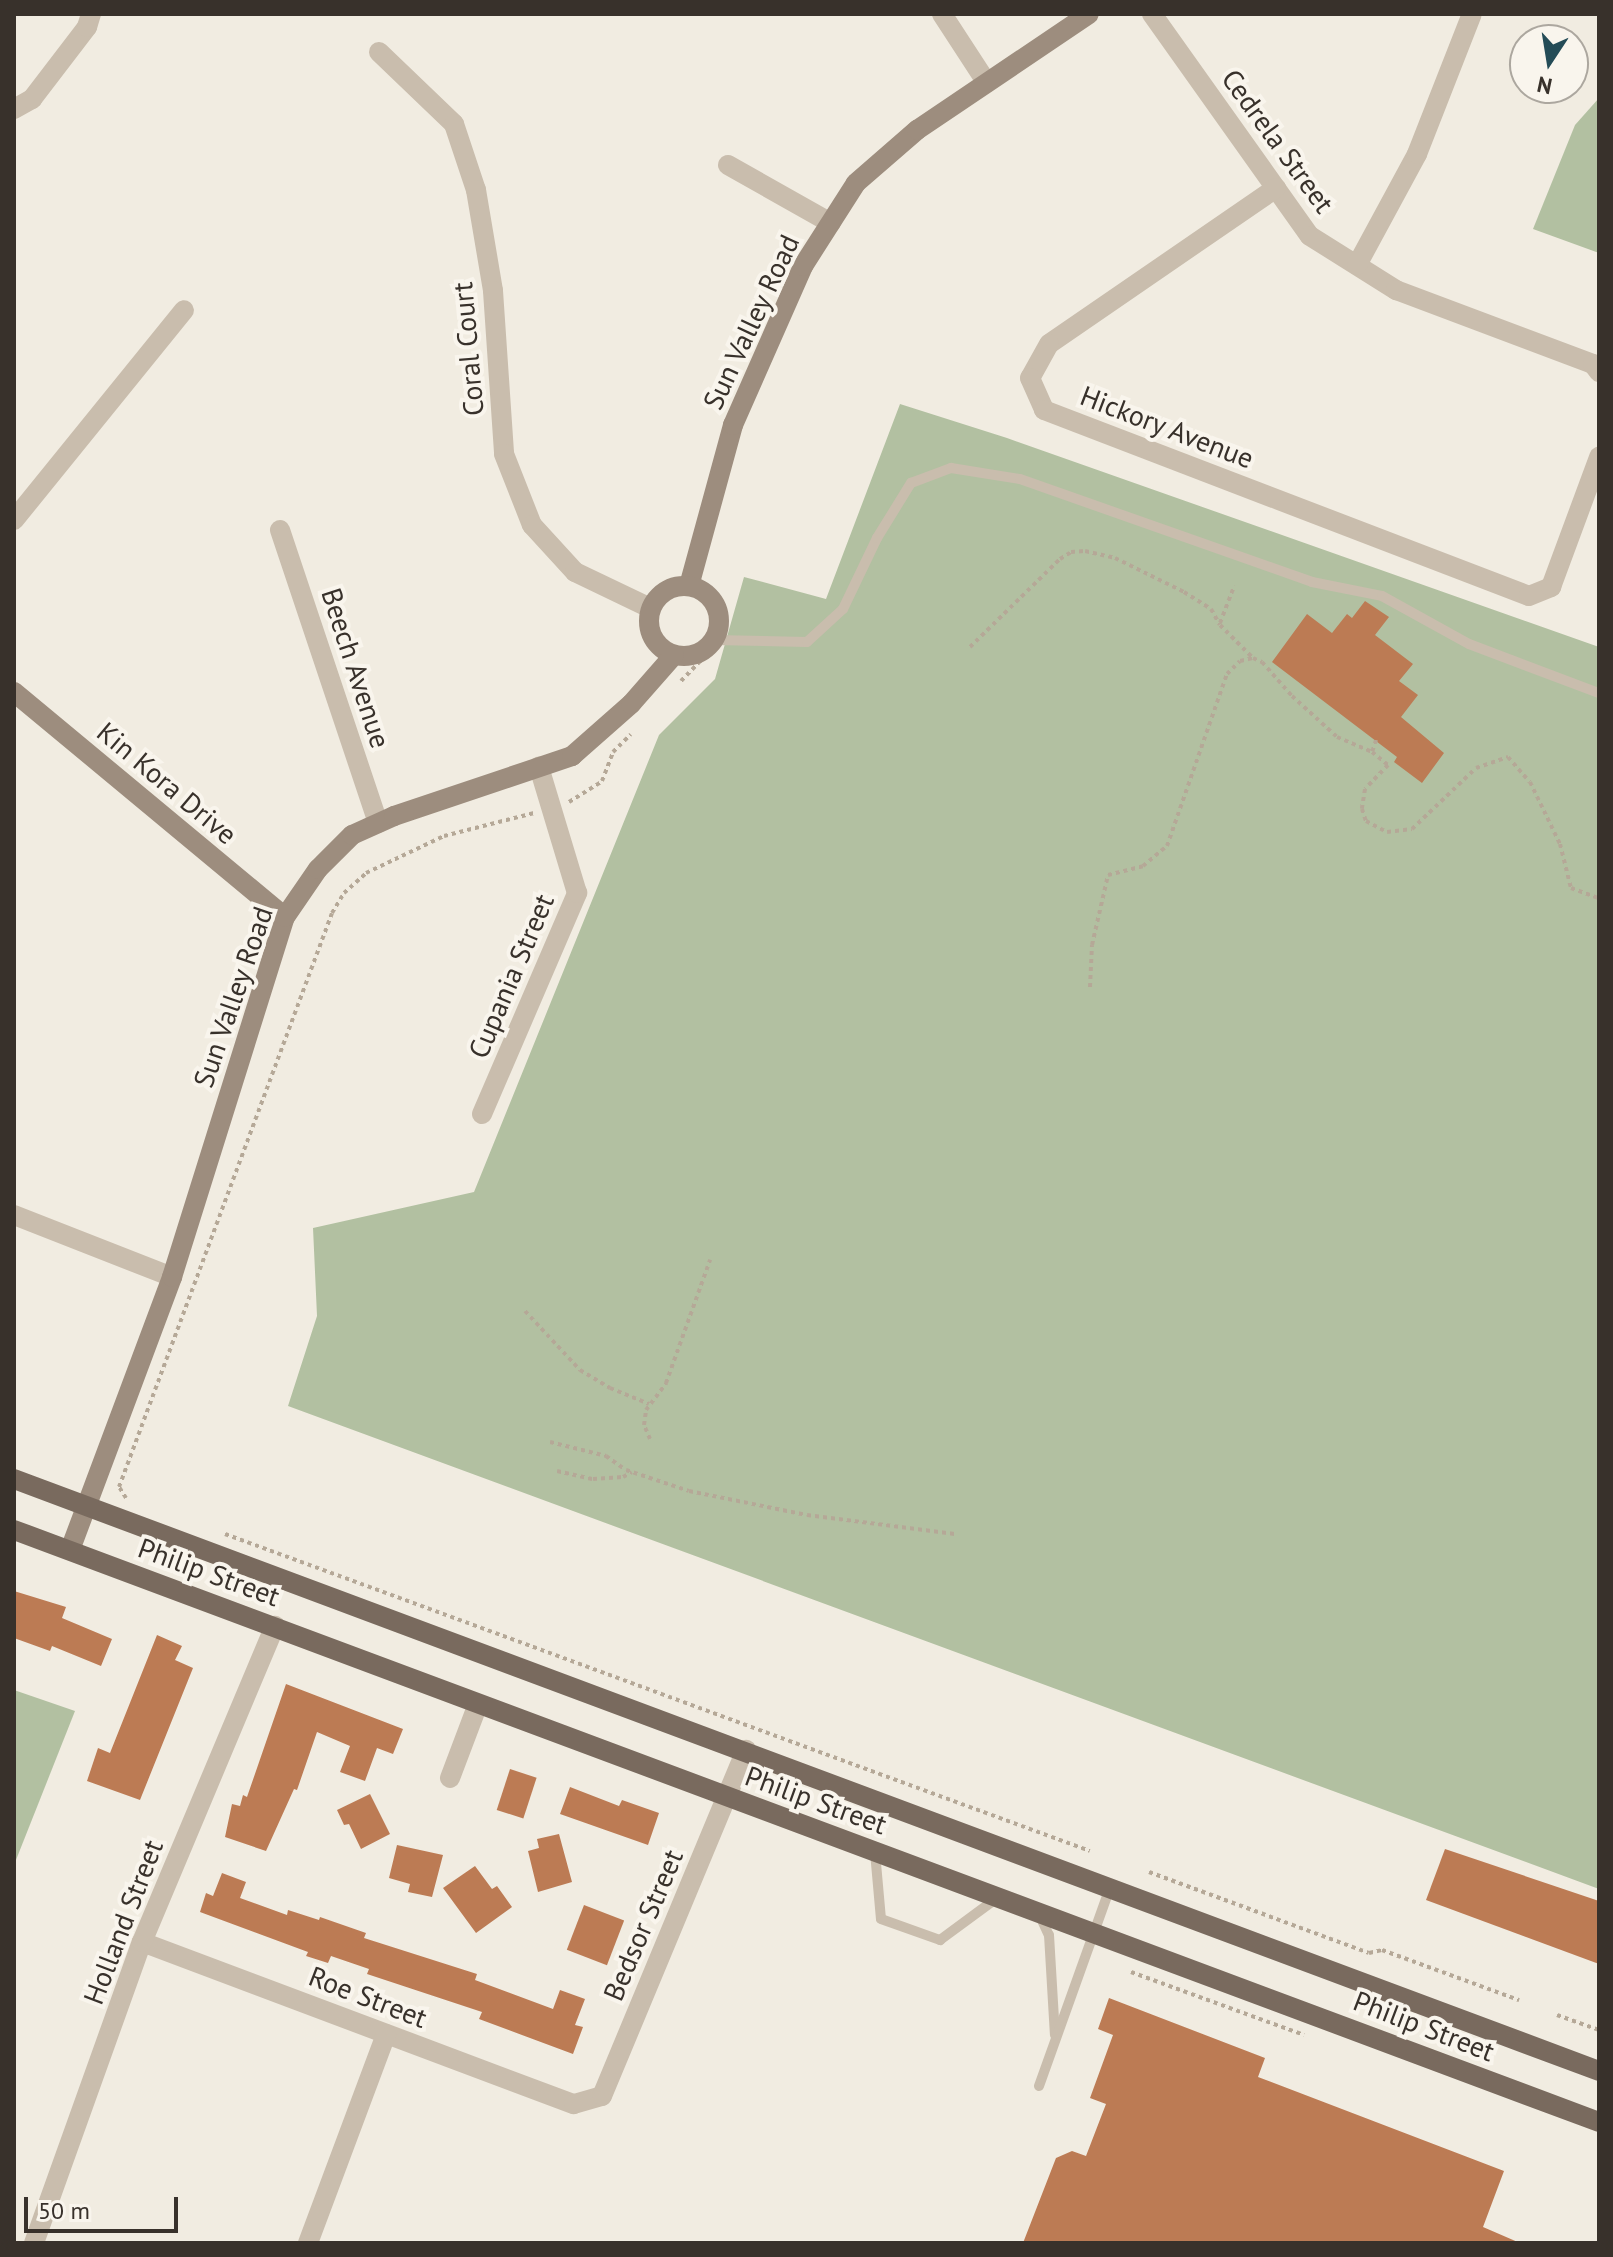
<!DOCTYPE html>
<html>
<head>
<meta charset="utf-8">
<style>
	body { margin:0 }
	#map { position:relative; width:1613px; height:2257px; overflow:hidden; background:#f1ece1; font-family:"PT Sans",sans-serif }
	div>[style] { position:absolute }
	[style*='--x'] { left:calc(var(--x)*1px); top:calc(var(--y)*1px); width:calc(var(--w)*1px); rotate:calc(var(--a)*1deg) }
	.green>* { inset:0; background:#b2c0a1 }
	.building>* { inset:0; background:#bc7b54; transform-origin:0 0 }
	.path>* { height:4px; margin-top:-2px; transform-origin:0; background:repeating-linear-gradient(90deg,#b5a897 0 4px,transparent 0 8px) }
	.lane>* { height:10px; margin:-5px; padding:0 5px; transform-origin:5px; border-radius:5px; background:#c9bdad }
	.street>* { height:20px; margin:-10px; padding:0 10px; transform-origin:10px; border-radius:10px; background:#c9bdad }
	.secondary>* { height:20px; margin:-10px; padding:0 10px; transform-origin:10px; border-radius:10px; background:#9d8d7e }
	.secondary>.ring { margin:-10px; padding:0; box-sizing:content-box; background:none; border:20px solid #9d8d7e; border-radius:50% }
	.primary>* { height:20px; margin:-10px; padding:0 10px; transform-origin:10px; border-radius:10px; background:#796a5e }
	span { translate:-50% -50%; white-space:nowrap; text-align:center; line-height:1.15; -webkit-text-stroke:8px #f9f5ed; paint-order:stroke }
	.street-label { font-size:28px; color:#38312b }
	.frame { position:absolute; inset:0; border:16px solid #38312b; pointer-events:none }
	.north { position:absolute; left:1509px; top:24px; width:80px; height:80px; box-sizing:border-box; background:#f9f5ed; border:2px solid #aca79f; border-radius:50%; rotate:192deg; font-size:22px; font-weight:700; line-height:32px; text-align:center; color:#38312b }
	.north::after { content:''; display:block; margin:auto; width:28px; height:36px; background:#244c57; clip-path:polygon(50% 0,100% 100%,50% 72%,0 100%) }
	.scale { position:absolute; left:24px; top:2197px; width:154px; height:36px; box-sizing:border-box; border:4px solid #38312b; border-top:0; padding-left:10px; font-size:24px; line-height:28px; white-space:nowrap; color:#38312b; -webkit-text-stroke:6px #f9f5ed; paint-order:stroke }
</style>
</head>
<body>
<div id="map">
	<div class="green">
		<i style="clip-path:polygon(1599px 98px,1599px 253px,1533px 229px,1575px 125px)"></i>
		<i style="clip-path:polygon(900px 404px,1007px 438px,1599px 647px,1599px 1889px,288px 1406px,317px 1316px,313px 1228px,474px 1192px,659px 735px,715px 679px,744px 577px,826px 599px)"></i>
		<i style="clip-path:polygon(14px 1690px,75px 1711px,14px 1865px)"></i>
	</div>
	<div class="building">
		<i style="clip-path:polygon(1365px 601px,1389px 617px,1375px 635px,1413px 664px,1399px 681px,1418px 695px,1401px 717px,1444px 753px,1422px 783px,1394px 762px,1397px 757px,1272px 662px,1307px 614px,1332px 633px,1347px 614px,1352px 618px)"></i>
		<i style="clip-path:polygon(14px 1591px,66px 1607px,62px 1618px,112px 1639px,101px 1666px,52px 1646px,50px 1651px,14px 1638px)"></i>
		<i style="clip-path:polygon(157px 1635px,182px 1646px,175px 1660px,193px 1668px,140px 1800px,87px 1781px,98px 1748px,110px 1753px)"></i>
		<i style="clip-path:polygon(286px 1684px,403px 1729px,393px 1754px,377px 1748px,365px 1781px,340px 1772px,350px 1746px,317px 1732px,297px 1790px,294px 1789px,266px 1851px,225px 1837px,232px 1804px,240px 1806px,243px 1795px,247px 1797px)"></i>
		<i style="left:510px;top:1769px;width:28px;height:43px;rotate:18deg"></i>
		<i style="clip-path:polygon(570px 1787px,619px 1806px,622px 1800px,659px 1813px,648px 1845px,560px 1814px)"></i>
		<i style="clip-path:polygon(370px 1794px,390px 1834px,361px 1849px,349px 1824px,344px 1825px,337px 1810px)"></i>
		<i style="clip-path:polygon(559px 1834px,572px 1882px,538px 1892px,528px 1851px,539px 1848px,537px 1839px)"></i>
		<i style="clip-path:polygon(397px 1845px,443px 1855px,432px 1897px,408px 1892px,410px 1884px,389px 1878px)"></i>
		<i style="clip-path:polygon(1445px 1849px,1599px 1901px,1599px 1964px,1426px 1900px)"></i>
		<i style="clip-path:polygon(475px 1866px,492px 1889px,497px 1886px,512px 1907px,476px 1933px,443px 1888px)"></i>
		<i style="clip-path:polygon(222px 1873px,246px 1882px,240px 1898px,287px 1915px,288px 1910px,319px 1920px,320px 1917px,366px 1933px,364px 1938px,477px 1974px,475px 1980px,553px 2009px,560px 1990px,585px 1999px,575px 2025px,583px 2027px,573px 2054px,479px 2019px,482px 2012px,367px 1974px,369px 1969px,331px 1956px,328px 1963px,306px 1956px,308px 1952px,200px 1912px,206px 1893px,213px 1896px)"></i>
		<i style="left:584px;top:1905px;width:43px;height:48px;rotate:21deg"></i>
		<i style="clip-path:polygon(1109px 1998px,1265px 2058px,1258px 2077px,1504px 2171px,1483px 2227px,1520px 2243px,1023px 2243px,1056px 2158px,1072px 2151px,1086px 2156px,1106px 2104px,1090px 2098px,1113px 2035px,1098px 2029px)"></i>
	</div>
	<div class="path">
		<i style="--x:1220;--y:623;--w:40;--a:-69"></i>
		<i style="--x:970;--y:647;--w:126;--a:-44.4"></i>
		<i style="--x:1060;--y:559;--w:13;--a:-32"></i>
		<i style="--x:1071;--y:552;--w:14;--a:-4"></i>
		<i style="--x:1085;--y:551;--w:31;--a:13"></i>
		<i style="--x:1115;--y:558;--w:77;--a:26.2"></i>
		<i style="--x:1184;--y:592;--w:32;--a:32"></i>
		<i style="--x:1211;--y:609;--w:18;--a:61"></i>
		<i style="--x:1220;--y:625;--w:47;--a:45"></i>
		<i style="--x:681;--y:681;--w:37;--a:-46"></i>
		<i style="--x:1376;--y:740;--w:13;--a:108"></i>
		<i style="--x:1372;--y:752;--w:21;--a:39"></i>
		<i style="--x:1388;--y:765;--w:33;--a:134"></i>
		<i style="--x:1365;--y:789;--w:20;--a:99"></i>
		<i style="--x:1362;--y:809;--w:13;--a:72"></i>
		<i style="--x:1366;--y:821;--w:24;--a:28"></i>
		<i style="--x:1387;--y:832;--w:25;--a:-7"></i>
		<i style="--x:1412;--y:829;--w:88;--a:-43.6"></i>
		<i style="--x:1476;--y:768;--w:34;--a:-19"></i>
		<i style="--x:1508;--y:757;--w:33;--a:49"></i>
		<i style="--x:1530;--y:782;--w:69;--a:64.2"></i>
		<i style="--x:1560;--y:844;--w:45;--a:76"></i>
		<i style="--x:1571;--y:888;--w:30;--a:20"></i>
		<i style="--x:569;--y:802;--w:39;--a:-32"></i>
		<i style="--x:602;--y:781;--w:31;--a:-69"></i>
		<i style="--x:613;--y:752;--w:25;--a:-45"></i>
		<i style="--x:1090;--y:987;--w:42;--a:-87.3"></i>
		<i style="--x:1092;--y:945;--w:72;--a:-77.1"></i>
		<i style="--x:1108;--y:875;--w:36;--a:-14"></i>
		<i style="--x:1143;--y:866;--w:31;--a:-40"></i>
		<i style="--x:1167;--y:846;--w:182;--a:-70.8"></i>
		<i style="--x:1227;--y:674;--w:18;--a:-45"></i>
		<i style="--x:1240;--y:661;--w:13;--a:-13"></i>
		<i style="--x:1253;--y:658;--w:10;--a:24"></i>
		<i style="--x:1262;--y:662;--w:45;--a:48.6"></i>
		<i style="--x:1292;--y:696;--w:61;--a:42.3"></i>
		<i style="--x:1337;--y:737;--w:38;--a:23"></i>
		<i style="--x:525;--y:1311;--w:81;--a:47"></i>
		<i style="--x:580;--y:1370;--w:35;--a:31"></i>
		<i style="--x:610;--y:1388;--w:42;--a:22.3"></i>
		<i style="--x:650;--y:1439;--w:15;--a:-113"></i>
		<i style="--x:644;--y:1425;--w:15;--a:-82"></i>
		<i style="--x:646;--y:1410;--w:34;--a:-53"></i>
		<i style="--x:666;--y:1383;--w:131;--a:-70.3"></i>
		<i style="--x:550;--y:1442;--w:58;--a:14"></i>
		<i style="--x:606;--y:1456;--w:24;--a:35"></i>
		<i style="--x:626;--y:1470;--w:66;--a:18.4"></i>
		<i style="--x:689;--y:1491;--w:120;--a:11.5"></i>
		<i style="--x:807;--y:1515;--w:149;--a:7.3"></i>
		<i style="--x:557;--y:1471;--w:37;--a:13"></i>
		<i style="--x:593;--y:1479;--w:30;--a:-4"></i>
		<i style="--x:623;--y:1477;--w:10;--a:-29"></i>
		<i style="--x:126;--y:1498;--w:13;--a:-122"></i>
		<i style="--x:119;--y:1487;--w:612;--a:-69.64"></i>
		<i style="--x:332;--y:913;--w:23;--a:-59"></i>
		<i style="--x:344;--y:893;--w:30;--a:-42"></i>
		<i style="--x:366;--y:873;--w:86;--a:-25.4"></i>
		<i style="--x:444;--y:836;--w:93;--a:-14.3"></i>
		<i style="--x:225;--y:1534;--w:921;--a:20.13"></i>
		<i style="--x:1149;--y:1872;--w:234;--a:20.2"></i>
		<i style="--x:1369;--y:1953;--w:13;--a:-13"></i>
		<i style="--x:1382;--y:1950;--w:146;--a:20.1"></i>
		<i style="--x:1131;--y:1972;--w:184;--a:20"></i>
		<i style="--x:1557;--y:2015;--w:45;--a:19.7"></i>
	</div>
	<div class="lane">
		<i style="--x:713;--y:640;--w:94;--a:1.2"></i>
		<i style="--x:807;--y:642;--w:49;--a:-42.5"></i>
		<i style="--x:843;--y:609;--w:79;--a:-64.4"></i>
		<i style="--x:877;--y:538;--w:65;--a:-58.3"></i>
		<i style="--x:911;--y:483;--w:43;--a:-20.6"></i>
		<i style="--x:951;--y:468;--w:70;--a:9.1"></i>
		<i style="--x:1020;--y:479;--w:310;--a:19.4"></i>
		<i style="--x:1312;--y:582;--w:71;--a:11.3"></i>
		<i style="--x:1382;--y:596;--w:99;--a:28.9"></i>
		<i style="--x:1469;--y:644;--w:139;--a:20.7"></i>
		<i style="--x:875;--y:1852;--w:67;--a:84.9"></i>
		<i style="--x:881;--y:1919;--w:63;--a:19.6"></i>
		<i style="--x:940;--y:1940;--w:71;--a:-36.4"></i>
		<i style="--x:1039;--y:1914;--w:23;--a:65"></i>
		<i style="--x:1049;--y:1935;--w:100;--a:86.6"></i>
		<i style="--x:1039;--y:2086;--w:210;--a:-70.3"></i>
	</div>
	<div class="street">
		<i style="--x:942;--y:14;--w:82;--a:56.9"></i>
		<i style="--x:1152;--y:14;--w:272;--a:54.6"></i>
		<i style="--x:1310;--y:236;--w:102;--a:32.1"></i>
		<i style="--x:1396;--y:290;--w:210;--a:20.6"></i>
		<i style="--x:1593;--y:364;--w:10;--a:53"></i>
		<i style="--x:379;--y:52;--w:104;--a:43.8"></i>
		<i style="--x:454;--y:124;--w:70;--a:71.6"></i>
		<i style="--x:476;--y:190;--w:102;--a:80.4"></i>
		<i style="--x:493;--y:291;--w:163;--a:86.1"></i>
		<i style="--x:504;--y:454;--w:76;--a:68.5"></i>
		<i style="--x:532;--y:525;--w:64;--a:47.5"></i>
		<i style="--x:575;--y:572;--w:83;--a:25.6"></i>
		<i style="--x:14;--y:109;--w:21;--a:-29"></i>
		<i style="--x:32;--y:99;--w:91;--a:-52.6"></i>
		<i style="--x:87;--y:27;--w:14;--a:-73"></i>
		<i style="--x:728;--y:165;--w:118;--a:29.4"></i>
		<i style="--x:1276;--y:188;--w:275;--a:145.5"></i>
		<i style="--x:1049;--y:344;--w:39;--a:119"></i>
		<i style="--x:1030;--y:378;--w:35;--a:66"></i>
		<i style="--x:1044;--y:410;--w:519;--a:20.98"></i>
		<i style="--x:1529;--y:596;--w:24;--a:-22"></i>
		<i style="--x:1551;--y:587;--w:139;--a:-69.7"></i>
		<i style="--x:1357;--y:265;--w:126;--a:-61.6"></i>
		<i style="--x:1417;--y:154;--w:150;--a:-68.6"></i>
		<i style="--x:14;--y:520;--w:270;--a:-51"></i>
		<i style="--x:280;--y:530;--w:309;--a:71.5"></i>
		<i style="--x:482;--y:1114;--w:241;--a:-66.7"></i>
		<i style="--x:577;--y:893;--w:132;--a:-106.8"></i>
		<i style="--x:14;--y:1215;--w:170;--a:21.4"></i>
		<i style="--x:450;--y:1778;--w:79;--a:-69.3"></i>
		<i style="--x:142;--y:1942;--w:461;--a:20.6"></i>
		<i style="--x:574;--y:2104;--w:29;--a:-16"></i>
		<i style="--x:602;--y:2096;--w:375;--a:-67.4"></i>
		<i style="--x:34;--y:2243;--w:320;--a:-70.3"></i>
		<i style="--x:142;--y:1942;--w:343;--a:-67.2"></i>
		<i style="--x:308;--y:2243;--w:223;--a:-69.5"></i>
	</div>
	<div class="secondary">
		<i style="--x:689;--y:586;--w:167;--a:-74.7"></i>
		<i style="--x:733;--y:425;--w:174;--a:-66.2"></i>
		<i style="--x:803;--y:266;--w:98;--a:-57.4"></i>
		<i style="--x:856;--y:183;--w:81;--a:-41"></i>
		<i style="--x:917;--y:130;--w:207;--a:-34"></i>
		<i class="ring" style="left:649px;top:586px;width:50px;height:50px"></i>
		<i style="--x:14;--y:692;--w:352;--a:39.7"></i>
		<i style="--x:70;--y:1550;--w:291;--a:-69.5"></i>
		<i style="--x:172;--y:1277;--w:377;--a:-72.6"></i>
		<i style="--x:285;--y:917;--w:58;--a:-55.5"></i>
		<i style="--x:318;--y:869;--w:48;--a:-45"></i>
		<i style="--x:352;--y:835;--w:46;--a:-24.3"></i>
		<i style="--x:394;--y:816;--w:188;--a:-18.6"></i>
		<i style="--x:572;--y:756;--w:79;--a:-41.4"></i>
		<i style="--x:631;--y:704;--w:65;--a:-48.7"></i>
	</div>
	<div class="primary">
		<i style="--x:14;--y:1479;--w:1692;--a:20.48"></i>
		<i style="--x:14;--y:1530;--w:1692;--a:20.48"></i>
	</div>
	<div class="street-label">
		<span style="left:1278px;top:141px;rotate:54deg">Cedrela Street</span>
		<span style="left:751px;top:322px;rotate:-65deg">Sun Valley Road</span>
		<span style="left:468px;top:349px;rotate:-95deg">Coral Court</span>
		<span style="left:1167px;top:427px;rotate:21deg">Hickory Avenue</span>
		<span style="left:356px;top:668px;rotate:72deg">Beech Avenue</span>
		<span style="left:167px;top:783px;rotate:40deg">Kin Kora Drive</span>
		<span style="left:511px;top:976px;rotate:-67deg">Cupania Street</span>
		<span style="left:233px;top:997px;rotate:-71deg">Sun Valley Road</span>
		<span style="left:209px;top:1572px;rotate:20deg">Philip Street</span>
		<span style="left:816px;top:1800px;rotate:20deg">Philip Street</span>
		<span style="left:123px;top:1922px;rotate:-69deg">Holland Street</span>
		<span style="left:643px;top:1925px;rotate:-67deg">Bedsor Street</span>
		<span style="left:368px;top:1997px;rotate:21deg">Roe Street</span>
		<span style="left:1424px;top:2026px;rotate:21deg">Philip Street</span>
	</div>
	<div class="frame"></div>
	<div class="north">N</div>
	<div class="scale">50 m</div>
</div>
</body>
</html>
